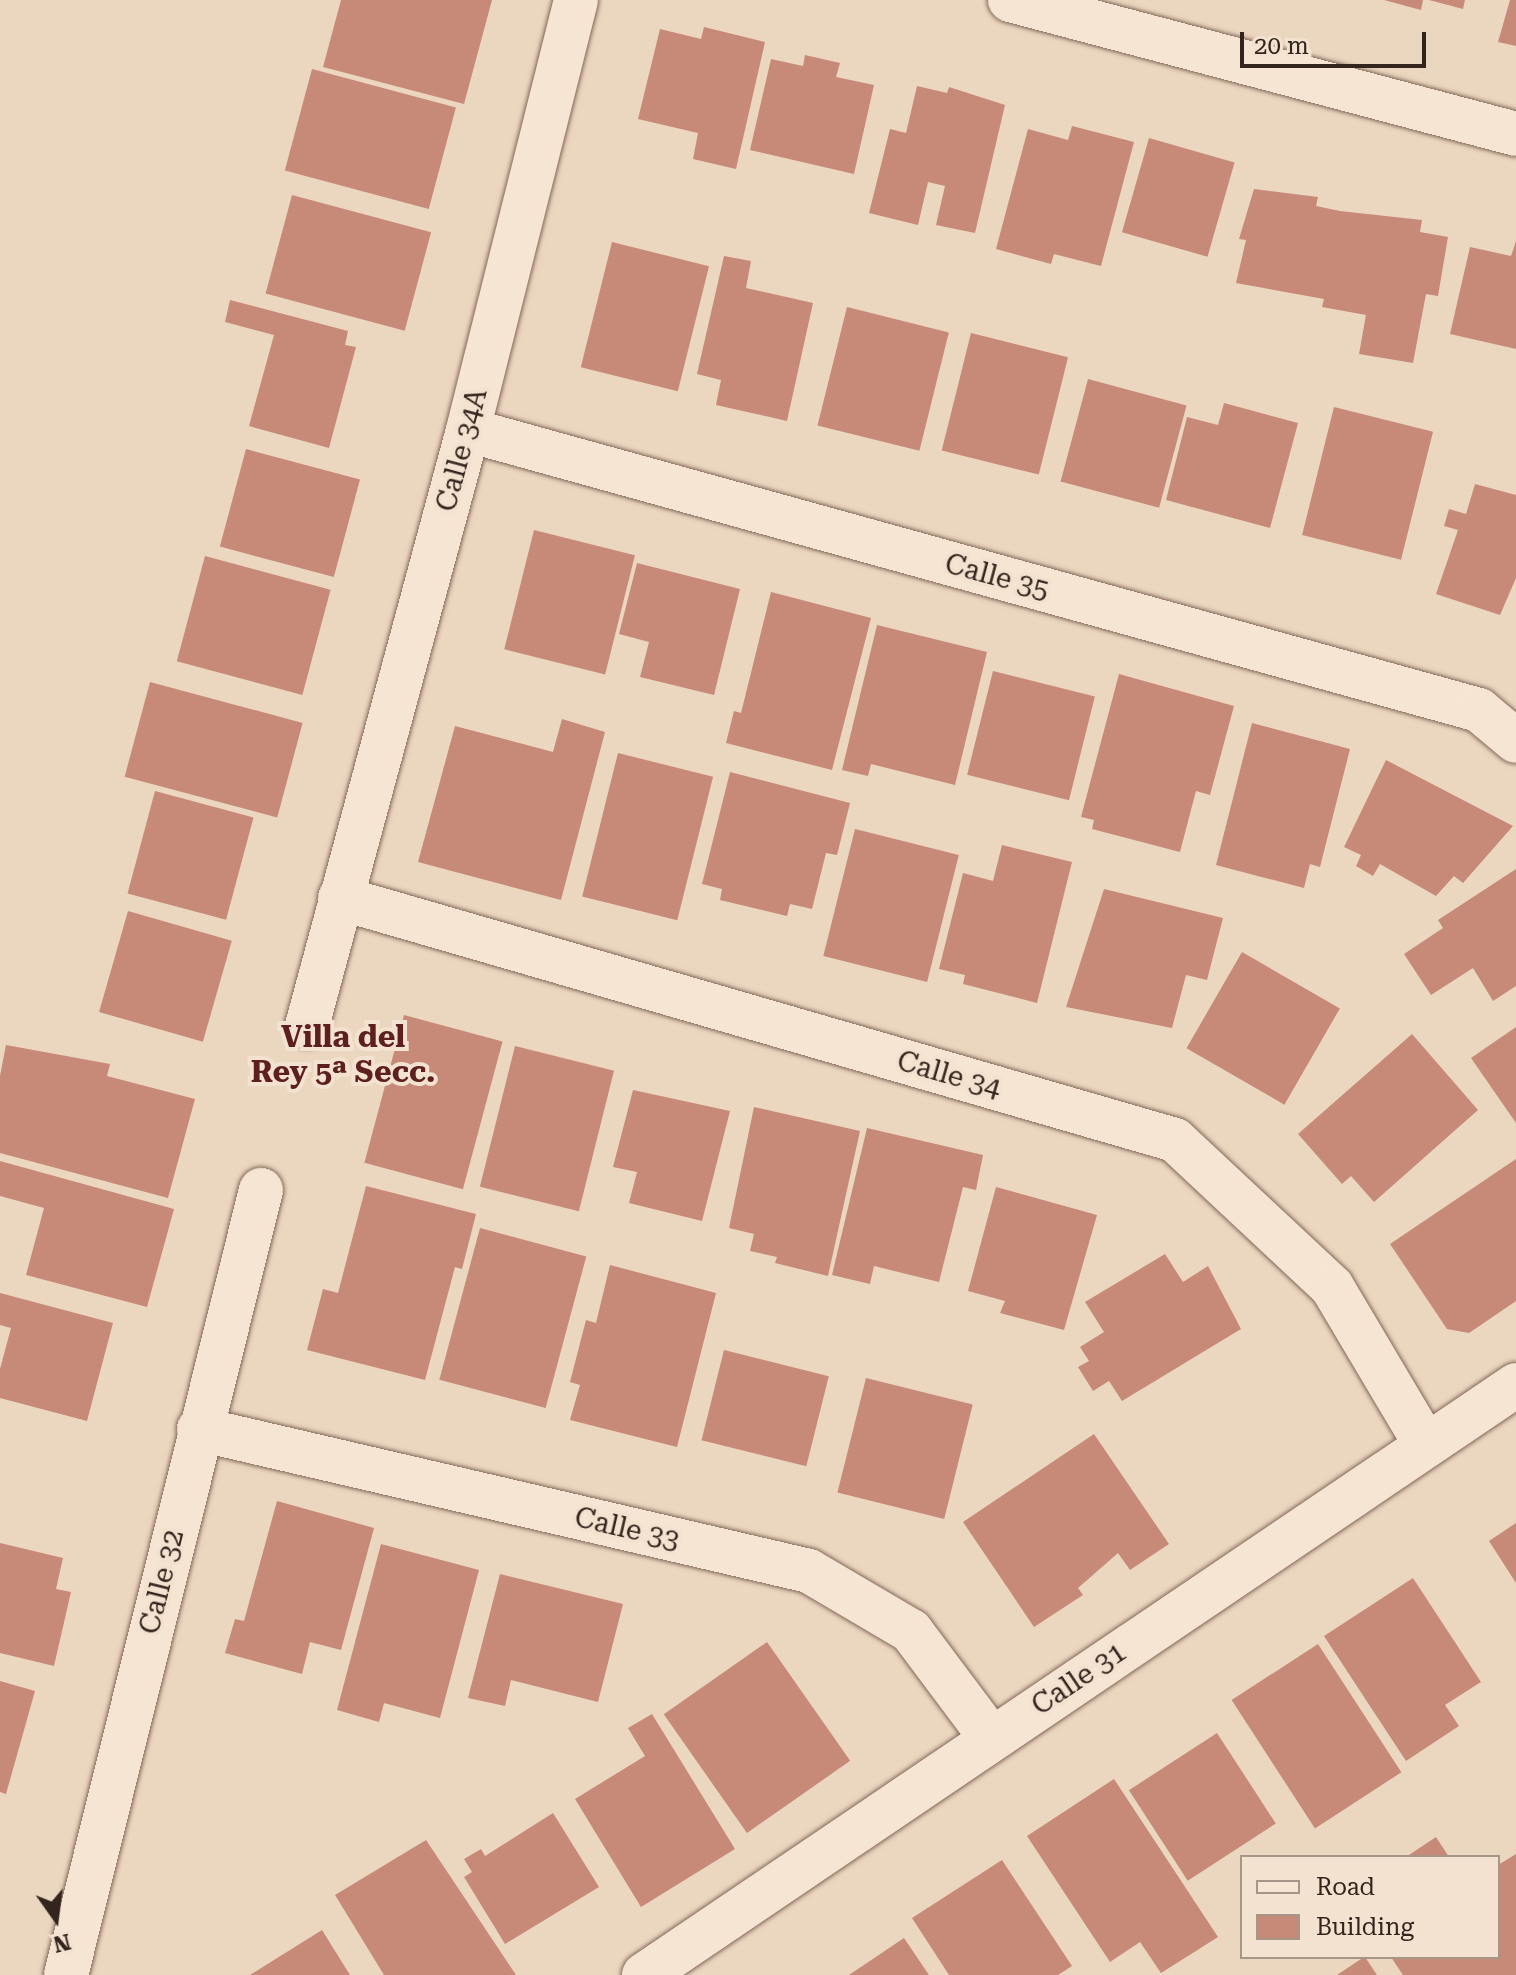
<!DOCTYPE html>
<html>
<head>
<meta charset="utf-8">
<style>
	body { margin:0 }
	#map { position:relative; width:1516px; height:1975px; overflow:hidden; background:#ebd6c0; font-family:"Roboto Serif",serif }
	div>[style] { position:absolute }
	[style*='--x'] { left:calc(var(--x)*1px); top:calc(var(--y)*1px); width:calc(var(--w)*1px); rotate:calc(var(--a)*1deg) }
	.building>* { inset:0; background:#c78a78; transform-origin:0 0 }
	.roads { filter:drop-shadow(0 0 2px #836859) drop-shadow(0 0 2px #836859) }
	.street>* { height:44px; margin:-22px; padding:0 22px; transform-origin:22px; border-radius:22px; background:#f7e5d3 }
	span { translate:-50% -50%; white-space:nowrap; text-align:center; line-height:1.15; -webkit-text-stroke:8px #f3e2cf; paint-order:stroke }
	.street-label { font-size:28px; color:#33241d }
	.neighbourhood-label { font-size:30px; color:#5e201e; font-weight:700 }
	.legend { position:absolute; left:1240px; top:1855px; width:260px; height:104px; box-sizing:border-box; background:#f3e2cf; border:2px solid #a69688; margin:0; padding:10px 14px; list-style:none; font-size:24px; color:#33241d }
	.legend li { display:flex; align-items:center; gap:16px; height:40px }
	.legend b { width:40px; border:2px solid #a69688 }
	.north { position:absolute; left:16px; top:1879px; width:80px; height:80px; -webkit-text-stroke:6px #f3e2cf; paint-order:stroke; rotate:166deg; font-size:22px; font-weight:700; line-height:32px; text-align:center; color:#33241d }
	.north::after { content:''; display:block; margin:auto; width:28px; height:36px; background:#33241d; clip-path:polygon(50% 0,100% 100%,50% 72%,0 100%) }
	.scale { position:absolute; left:1240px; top:32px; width:186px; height:36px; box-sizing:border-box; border:4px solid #33241d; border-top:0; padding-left:10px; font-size:24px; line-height:28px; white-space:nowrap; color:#33241d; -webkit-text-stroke:6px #f3e2cf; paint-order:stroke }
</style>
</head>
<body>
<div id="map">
	<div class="building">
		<i style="clip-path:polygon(341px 0,492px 0,464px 104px,323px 67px)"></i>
		<i style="clip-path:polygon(1384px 0,1423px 0,1421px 10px)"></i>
		<i style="clip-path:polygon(1429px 0,1465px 0,1463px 9px)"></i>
		<i style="clip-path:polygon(1510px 0,1516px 0,1516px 46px,1498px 42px)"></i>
		<i style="clip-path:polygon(704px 27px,765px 42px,736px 169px,693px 159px,698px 133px,638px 119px,660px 29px,701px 39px)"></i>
		<i style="clip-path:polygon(805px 55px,840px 63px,836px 77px,874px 85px,854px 174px,750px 150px,771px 59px,803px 66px)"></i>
		<i style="left:312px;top:69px;width:149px;height:105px;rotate:15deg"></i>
		<i style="clip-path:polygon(917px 86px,947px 93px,949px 87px,1005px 105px,975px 233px,936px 225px,945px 186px,928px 182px,918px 225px,869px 213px,890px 129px,906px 133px)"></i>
		<i style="clip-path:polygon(1072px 126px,1134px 142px,1101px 266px,1054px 254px,1051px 264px,996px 249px,1028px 129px,1068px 140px)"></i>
		<i style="left:1149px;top:138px;width:89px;height:98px;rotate:16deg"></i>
		<i style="clip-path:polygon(1254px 189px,1318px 197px,1316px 206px,1340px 211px,1422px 220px,1420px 232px,1448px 237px,1438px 296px,1426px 294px,1413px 363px,1359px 354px,1366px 315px,1322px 307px,1324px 299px,1236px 283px,1246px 240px,1239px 239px)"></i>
		<i style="left:292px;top:195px;width:144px;height:102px;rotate:15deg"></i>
		<i style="clip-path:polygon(1516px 241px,1516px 349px,1450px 334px,1470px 247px,1511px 256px)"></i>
		<i style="left:612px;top:242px;width:100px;height:129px;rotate:14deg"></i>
		<i style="clip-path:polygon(724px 256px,751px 261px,746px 288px,813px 303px,787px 421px,716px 405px,721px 380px,697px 374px)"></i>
		<i style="clip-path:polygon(230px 300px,348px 331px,345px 345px,356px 347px,329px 448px,249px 426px,274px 335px,225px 322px)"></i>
		<i style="left:847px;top:307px;width:105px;height:122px;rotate:14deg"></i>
		<i style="left:971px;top:333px;width:100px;height:121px;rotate:14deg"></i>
		<i style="left:1088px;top:379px;width:102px;height:106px;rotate:15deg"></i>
		<i style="clip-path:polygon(1224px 403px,1298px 423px,1270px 528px,1166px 500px,1187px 417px,1218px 425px)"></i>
		<i style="left:1334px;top:407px;width:102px;height:132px;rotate:14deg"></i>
		<i style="left:246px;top:449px;width:118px;height:101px;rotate:15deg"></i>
		<i style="clip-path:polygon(1475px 484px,1516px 495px,1516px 578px,1500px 615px,1436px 594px,1458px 530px,1444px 526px,1449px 509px,1466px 514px)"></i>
		<i style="left:534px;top:530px;width:104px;height:123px;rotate:14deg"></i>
		<i style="left:205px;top:556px;width:130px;height:109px;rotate:15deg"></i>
		<i style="clip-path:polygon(637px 563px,740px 589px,714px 695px,640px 677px,649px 642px,619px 634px)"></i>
		<i style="clip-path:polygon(771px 592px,871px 618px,832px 770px,726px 743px,734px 711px,741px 713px)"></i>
		<i style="clip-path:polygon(877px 625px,987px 652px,955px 785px,871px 764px,868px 776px,842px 770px)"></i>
		<i style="left:993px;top:671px;width:105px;height:107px;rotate:14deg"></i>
		<i style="clip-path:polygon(1119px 674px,1234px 706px,1210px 795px,1196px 791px,1180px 852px,1092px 829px,1094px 820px,1081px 817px)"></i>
		<i style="left:150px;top:682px;width:158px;height:98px;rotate:15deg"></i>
		<i style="clip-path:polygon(562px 719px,605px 732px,561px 900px,418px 862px,455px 726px,553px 752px)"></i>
		<i style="clip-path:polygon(1252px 723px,1350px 749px,1320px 867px,1310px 864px,1304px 888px,1216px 865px)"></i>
		<i style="left:618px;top:753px;width:98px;height:148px;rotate:14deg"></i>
		<i style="clip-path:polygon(1386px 760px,1513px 826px,1463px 883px,1454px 876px,1436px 896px,1380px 864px,1373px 876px,1356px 866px,1361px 855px,1344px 847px)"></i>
		<i style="clip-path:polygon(730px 772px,850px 803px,837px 855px,826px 853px,812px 909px,790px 904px,787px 916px,720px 900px,722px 889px,702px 884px)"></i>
		<i style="left:155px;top:791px;width:102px;height:106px;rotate:15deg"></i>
		<i style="left:855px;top:829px;width:107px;height:131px;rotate:14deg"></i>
		<i style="clip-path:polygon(1002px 845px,1072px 862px,1037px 1003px,963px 984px,965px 975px,939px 969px,963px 873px,993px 881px)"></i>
		<i style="clip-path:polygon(1516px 869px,1516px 986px,1493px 1001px,1473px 968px,1431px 995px,1404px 954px,1443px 928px,1438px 920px)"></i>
		<i style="clip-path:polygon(1104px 889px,1223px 918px,1207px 980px,1186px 975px,1172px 1028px,1066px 1007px)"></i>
		<i style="left:128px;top:911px;width:108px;height:105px;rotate:16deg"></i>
		<i style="left:1242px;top:952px;width:113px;height:111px;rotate:30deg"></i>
		<i style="left:404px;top:1015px;width:102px;height:153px;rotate:15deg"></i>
		<i style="clip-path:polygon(1516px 1027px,1516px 1123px,1471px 1058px)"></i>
		<i style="clip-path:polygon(1412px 1034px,1478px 1110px,1374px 1202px,1351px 1176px,1342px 1184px,1298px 1134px)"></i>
		<i style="clip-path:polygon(6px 1045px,110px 1064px,107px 1076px,195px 1099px,168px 1198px,0 1153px,0 1076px)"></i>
		<i style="left:515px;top:1046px;width:102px;height:145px;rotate:14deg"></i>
		<i style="clip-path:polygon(633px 1090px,730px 1111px,702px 1221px,629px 1203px,637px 1172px,613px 1167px)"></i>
		<i style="clip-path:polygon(754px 1107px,860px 1131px,828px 1276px,775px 1263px,777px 1257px,750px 1251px,754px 1234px,729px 1228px)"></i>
		<i style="clip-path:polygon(867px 1128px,983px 1155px,976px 1190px,963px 1187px,939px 1282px,874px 1266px,870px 1284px,832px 1275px)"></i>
		<i style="clip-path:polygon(1516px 1159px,1516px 1301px,1469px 1333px,1447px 1329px,1390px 1244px)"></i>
		<i style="clip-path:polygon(0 1161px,174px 1209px,147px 1307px,26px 1275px,44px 1208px,0 1196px)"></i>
		<i style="clip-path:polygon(366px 1186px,476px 1214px,462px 1269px,455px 1267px,425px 1380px,307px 1350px,323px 1289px,338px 1293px)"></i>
		<i style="clip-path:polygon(996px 1187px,1097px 1215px,1064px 1330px,1000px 1313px,1005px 1301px,968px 1291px)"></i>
		<i style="left:480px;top:1228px;width:110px;height:157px;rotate:15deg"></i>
		<i style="clip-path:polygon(1165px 1254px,1183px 1282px,1208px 1266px,1241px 1329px,1122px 1401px,1109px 1381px,1093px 1391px,1078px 1367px,1089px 1361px,1080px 1347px,1104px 1332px,1085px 1302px)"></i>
		<i style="clip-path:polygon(610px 1265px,716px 1293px,677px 1447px,570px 1420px,580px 1385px,570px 1382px,586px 1320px,596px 1323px)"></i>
		<i style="clip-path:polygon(0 1293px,113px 1323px,87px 1421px,0 1398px,0 1369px,11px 1328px,0 1325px)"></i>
		<i style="left:724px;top:1350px;width:108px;height:93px;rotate:14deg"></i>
		<i style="left:866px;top:1378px;width:110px;height:118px;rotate:14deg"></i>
		<i style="clip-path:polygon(1094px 1434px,1169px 1544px,1130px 1570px,1118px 1553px,1078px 1588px,1083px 1595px,1034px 1627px,963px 1522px)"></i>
		<i style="clip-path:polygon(277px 1501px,374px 1528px,341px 1650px,310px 1642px,302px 1674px,225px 1653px,235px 1619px,244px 1621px)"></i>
		<i style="clip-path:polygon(1516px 1523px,1516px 1583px,1489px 1541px)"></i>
		<i style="clip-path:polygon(0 1543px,63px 1558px,56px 1589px,71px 1592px,54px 1666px,0 1653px)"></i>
		<i style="clip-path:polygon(381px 1544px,479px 1570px,440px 1718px,384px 1703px,379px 1722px,337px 1710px)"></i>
		<i style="clip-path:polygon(500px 1574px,623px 1604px,598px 1702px,511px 1680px,505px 1706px,468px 1698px)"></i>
		<i style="clip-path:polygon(1413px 1578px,1481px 1682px,1445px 1705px,1459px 1726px,1406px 1761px,1324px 1636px)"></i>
		<i style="left:767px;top:1642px;width:145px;height:126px;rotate:55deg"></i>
		<i style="left:1318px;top:1644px;width:153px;height:103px;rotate:57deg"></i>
		<i style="clip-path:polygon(0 1681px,35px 1691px,6px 1794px,0 1792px)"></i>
		<i style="clip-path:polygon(652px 1714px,735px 1849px,641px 1907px,575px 1799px,645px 1756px,628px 1728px)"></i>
		<i style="left:1217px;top:1733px;width:108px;height:105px;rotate:57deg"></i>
		<i style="clip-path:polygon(1114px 1779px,1218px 1937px,1161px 1973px,1140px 1942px,1110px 1962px,1027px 1836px)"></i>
		<i style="clip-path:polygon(553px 1813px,599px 1887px,505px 1944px,464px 1877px,472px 1872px,464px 1859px,481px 1849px,485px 1856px)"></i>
		<i style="clip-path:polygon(1436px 1837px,1449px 1857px,1406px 1857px)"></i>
		<i style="clip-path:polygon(426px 1840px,516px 1975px,384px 1975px,335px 1895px)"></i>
		<i style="clip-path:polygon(1516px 1854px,1516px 1975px,1403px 1975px,1391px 1957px,1498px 1957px,1498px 1865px)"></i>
		<i style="clip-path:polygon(1002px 1860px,1072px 1966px,1058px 1975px,949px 1975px,912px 1918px)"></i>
		<i style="clip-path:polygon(322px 1930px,350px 1975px,250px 1975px)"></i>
		<i style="clip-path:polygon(904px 1938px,929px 1975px,849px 1975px)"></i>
		<i style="clip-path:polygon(1365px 1957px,1377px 1975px,1337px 1975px,1364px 1957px)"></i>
	</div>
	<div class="roads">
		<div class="street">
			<i style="--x:1010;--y:0;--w:523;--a:14.83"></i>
			<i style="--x:468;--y:430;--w:1049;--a:15.48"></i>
			<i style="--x:1479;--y:710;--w:48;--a:40"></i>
			<i style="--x:340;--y:898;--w:869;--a:16.16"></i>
			<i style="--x:1175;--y:1140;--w:215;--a:43.1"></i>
			<i style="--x:1332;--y:1287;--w:184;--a:59.3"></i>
			<i style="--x:307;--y:1026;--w:617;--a:-74.88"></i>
			<i style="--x:468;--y:430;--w:443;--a:-75.9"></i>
			<i style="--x:199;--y:1429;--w:626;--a:13.1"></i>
			<i style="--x:809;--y:1571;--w:118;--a:30.5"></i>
			<i style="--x:911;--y:1631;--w:134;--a:53.2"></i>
			<i style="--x:66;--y:1975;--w:809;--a:-76.05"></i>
			<i style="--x:644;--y:1975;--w:1053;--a:-34.08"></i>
		</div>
	</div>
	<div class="street-label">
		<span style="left:462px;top:450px;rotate:-75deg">Calle 34A</span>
		<span style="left:997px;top:577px;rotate:15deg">Calle 35</span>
		<span style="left:949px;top:1075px;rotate:16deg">Calle 34</span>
		<span style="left:627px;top:1529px;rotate:13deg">Calle 33</span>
		<span style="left:162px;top:1582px;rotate:-76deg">Calle 32</span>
		<span style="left:1079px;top:1679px;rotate:-34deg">Calle 31</span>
	</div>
	<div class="neighbourhood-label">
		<span style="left:343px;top:1054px">Villa del<br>Rey 5ª Secc.</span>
	</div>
	<ul class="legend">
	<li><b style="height:10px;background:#f7e5d3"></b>Road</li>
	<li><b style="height:22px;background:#c78a78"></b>Building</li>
	</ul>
	<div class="north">N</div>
	<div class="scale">20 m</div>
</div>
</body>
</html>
